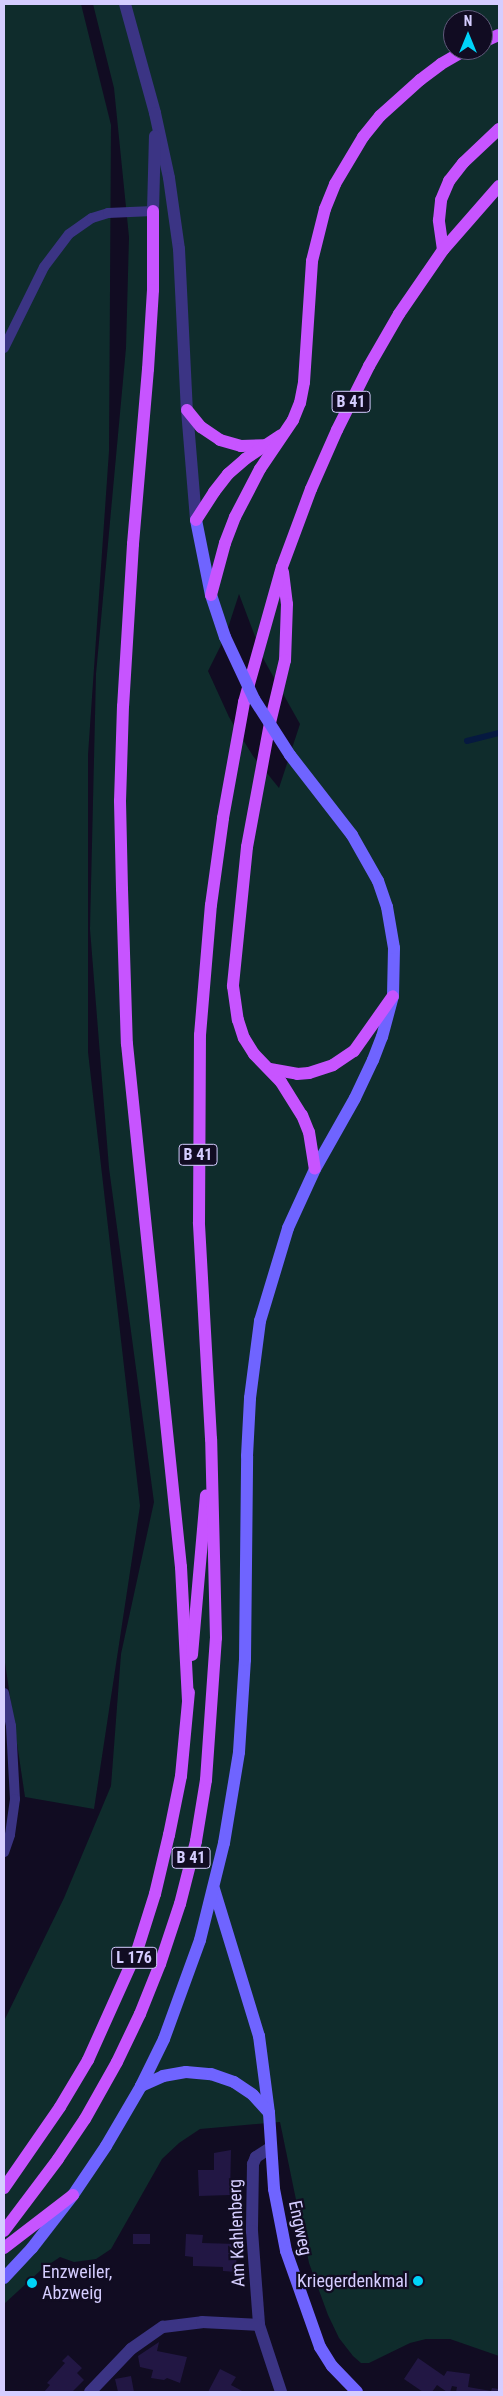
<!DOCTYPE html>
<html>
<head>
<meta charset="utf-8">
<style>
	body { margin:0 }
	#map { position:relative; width:503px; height:2396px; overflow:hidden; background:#110c22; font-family:"Roboto Condensed",sans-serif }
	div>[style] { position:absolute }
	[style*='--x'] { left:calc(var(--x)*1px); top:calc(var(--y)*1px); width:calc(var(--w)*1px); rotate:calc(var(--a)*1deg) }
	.green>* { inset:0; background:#0f2c2c }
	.stream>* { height:5.5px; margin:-2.75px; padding:0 2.75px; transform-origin:2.75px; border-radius:2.75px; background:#061940 }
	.building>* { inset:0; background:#221744; transform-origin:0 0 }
	.lane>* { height:10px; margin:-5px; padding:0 5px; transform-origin:5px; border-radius:5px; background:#3b3484 }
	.street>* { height:12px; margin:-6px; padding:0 6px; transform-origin:6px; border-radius:6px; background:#3b3484 }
	.secondary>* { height:12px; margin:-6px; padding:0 6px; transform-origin:6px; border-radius:6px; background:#6f64ff }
	.primary>* { height:12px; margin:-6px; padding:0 6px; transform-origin:6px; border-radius:6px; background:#c754ff }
	.secondary-bridge>* { height:12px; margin:-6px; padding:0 6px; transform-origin:6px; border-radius:6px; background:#6f64ff }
	.dots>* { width:14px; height:14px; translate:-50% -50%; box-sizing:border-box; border:2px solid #110c22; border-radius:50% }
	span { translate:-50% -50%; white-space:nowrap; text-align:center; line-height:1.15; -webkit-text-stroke:4.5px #110c22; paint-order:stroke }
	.shield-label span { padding:1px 4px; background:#110c22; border:1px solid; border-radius:4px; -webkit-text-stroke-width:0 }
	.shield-label { font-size:16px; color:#d5cdff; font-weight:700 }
	.street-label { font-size:18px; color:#d5cdff }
	.poi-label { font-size:18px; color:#d5cdff }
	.left { translate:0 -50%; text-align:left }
	.right { translate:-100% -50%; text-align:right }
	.frame { position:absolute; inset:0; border:5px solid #d5cdff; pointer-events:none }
	.north { position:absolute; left:443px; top:10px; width:50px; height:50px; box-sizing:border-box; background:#110c22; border:1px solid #5f597a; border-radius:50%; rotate:0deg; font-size:14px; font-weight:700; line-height:20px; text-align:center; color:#d5cdff }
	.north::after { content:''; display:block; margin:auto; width:18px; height:22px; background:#00d3f8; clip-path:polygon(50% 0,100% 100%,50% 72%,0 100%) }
</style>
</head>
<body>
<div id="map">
	<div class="green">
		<i style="clip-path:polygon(4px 4px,81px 4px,111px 125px,109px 451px,88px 755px,88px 1052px,140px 1506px,94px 1809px,25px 1797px,4px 1656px)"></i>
		<i style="clip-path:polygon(evenodd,93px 4px,499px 4px,499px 2356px,450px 2339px,426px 2339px,410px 2343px,369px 2363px,361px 2363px,353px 2356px,339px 2338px,328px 2315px,309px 2263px,280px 2122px,200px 2129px,179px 2143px,162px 2159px,111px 2249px,96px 2259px,74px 2262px,60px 2257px,41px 2270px,4px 2304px,4px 2021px,64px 1898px,111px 1786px,121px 1654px,154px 1502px,109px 1168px,90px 929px,96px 674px,126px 348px,129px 237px,114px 88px,93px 4px,453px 20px,483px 20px,483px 50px,453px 50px,453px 20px,93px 4px,239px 594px,264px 660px,300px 724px,279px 788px,253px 756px,229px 717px,208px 671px,225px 637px,239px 594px)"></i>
	</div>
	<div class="stream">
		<i style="--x:467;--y:741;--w:33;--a:-14"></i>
	</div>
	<div class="building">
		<i style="clip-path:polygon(231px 2150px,230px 2195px,199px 2196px,198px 2170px,214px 2170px,214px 2153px)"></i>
		<i style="left:133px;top:2234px;width:17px;height:10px"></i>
		<i style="clip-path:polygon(186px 2234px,203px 2235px,202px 2243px,237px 2244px,236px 2272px,223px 2271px,223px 2267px,193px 2266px,193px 2257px,185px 2256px)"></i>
		<i style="clip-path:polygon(159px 2342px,157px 2351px,187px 2357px,180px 2383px,167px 2378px,164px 2380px,151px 2378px,153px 2370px,140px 2367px,138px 2356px)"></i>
		<i style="clip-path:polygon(68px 2355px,82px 2368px,77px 2373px,84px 2380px,72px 2392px,44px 2392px,50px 2385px,47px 2383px,65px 2363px,62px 2361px)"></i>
		<i style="clip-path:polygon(418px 2358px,444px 2376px,447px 2371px,470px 2374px,468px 2387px,491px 2391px,492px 2388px,499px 2389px,499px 2392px,456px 2392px,457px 2387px,452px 2386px,450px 2392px,447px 2392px,437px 2385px,432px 2392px,423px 2392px,404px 2379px)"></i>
		<i style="clip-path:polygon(220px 2369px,236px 2377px,231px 2385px,244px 2392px,208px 2392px)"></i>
		<i style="clip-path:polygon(131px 2376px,134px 2392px,118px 2392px,115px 2379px)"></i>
	</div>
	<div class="lane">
		<i style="--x:4;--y:348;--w:90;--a:-63.7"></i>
		<i style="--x:44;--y:267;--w:41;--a:-52.9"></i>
		<i style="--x:69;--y:234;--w:28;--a:-35"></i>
		<i style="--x:92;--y:218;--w:17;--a:-17"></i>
		<i style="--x:108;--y:213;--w:45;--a:-2.5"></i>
		<i style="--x:4;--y:1693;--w:34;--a:78"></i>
		<i style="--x:11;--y:1726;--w:73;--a:86.9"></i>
		<i style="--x:15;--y:1799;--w:36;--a:98"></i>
		<i style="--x:10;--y:1835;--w:18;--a:109"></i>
	</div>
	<div class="street">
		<i style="--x:125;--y:4;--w:113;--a:74.6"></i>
		<i style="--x:155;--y:113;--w:66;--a:77.8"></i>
		<i style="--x:169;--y:178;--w:72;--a:82"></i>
		<i style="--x:179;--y:249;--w:161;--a:87.2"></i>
		<i style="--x:187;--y:410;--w:110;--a:85.3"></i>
		<i style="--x:153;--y:211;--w:75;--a:-88.5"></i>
		<i style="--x:270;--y:2148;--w:17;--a:147"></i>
		<i style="--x:256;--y:2157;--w:8;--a:113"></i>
		<i style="--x:253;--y:2164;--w:67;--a:90.9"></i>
		<i style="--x:252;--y:2231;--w:94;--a:85.7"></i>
		<i style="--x:259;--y:2325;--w:71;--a:71.8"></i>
		<i style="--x:90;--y:2392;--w:59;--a:-46.4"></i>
		<i style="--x:131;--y:2349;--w:39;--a:-35"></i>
		<i style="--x:163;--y:2327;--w:39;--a:-7"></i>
		<i style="--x:202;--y:2322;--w:57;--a:3"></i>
	</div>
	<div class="secondary">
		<i style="--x:196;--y:520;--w:76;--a:78.7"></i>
		<i style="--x:211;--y:595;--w:44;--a:71.6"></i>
		<i style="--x:214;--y:1889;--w:154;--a:73"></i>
		<i style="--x:259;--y:2036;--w:78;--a:82.6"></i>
		<i style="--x:269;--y:2113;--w:76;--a:86.2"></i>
		<i style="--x:274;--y:2189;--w:63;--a:79"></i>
		<i style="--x:286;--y:2251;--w:102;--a:70.5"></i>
		<i style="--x:320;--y:2347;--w:22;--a:58"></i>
		<i style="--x:332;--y:2366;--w:36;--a:46"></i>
		<i style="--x:141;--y:2086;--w:24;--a:-24"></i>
		<i style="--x:163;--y:2076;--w:23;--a:-10"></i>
		<i style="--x:186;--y:2072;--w:25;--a:5"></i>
		<i style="--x:211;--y:2074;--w:24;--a:19"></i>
		<i style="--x:234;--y:2082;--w:23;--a:34"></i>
		<i style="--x:253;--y:2095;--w:24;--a:48"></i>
		<i style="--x:4;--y:2278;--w:41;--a:-47"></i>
		<i style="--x:32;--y:2248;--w:67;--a:-52.3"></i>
		<i style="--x:73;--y:2195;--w:59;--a:-56"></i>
		<i style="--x:106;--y:2146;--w:69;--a:-59.7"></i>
		<i style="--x:141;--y:2086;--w:52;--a:-63.9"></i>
		<i style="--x:164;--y:2039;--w:105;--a:-70"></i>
		<i style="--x:200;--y:1940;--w:100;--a:-76.1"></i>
		<i style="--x:224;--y:1843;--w:92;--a:-80.6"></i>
		<i style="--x:239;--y:1752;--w:92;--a:-86.3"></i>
		<i style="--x:245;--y:1660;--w:204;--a:-89.4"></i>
		<i style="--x:247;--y:1456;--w:58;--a:-87"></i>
		<i style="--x:250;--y:1398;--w:78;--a:-82.6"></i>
		<i style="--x:260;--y:1321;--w:97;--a:-73.2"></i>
		<i style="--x:288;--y:1228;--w:65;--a:-65.4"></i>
		<i style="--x:315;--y:1169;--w:81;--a:-60.6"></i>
		<i style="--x:355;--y:1098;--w:42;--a:-64.7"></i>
		<i style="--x:373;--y:1060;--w:25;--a:-69"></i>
		<i style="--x:382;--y:1037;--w:42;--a:-75"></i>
		<i style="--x:393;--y:996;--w:48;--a:-88.8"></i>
		<i style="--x:394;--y:948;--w:42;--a:-99.7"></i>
		<i style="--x:387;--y:907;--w:28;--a:-109"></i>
		<i style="--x:378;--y:881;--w:53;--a:-119.5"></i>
		<i style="--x:352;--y:835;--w:101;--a:-127.8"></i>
	</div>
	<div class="primary">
		<i style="--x:483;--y:42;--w:17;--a:-24"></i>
		<i style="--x:153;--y:211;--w:79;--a:90"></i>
		<i style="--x:153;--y:290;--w:79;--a:93.6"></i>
		<i style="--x:148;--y:369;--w:176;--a:94.9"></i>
		<i style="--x:133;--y:544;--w:162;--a:93.5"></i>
		<i style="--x:123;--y:706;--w:95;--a:91.8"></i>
		<i style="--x:120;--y:801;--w:88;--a:88.7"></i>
		<i style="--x:122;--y:889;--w:155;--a:88.2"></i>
		<i style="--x:127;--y:1044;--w:526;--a:84.11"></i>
		<i style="--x:181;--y:1567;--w:133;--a:87"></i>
		<i style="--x:443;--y:250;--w:30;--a:-98"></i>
		<i style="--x:439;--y:220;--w:20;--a:-84"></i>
		<i style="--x:441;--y:200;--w:21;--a:-67"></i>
		<i style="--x:449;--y:181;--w:23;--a:-52"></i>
		<i style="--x:463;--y:163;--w:50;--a:-43.4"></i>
		<i style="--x:187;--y:410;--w:22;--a:51"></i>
		<i style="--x:201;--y:427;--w:23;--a:34"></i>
		<i style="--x:220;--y:440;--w:22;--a:16"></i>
		<i style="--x:241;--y:446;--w:23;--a:-2"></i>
		<i style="--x:196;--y:520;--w:33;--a:-57"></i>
		<i style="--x:214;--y:492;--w:23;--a:-52"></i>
		<i style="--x:228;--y:474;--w:23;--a:-41"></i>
		<i style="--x:245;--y:459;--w:43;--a:-33.7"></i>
		<i style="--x:283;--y:572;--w:32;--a:83"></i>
		<i style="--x:287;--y:604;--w:56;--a:92"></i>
		<i style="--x:285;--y:660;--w:65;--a:103.4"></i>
		<i style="--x:270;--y:723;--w:126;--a:100.5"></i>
		<i style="--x:247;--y:847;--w:140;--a:95.8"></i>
		<i style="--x:233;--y:986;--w:34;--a:82"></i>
		<i style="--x:238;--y:1020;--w:19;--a:72"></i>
		<i style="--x:244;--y:1038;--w:19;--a:58"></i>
		<i style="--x:254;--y:1054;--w:39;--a:46"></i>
		<i style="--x:281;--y:1082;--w:39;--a:58"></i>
		<i style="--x:302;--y:1115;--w:18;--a:68"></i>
		<i style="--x:309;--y:1132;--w:37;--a:81"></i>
		<i style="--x:211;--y:595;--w:54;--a:-74.9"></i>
		<i style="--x:225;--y:543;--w:28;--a:-69"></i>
		<i style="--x:235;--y:517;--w:54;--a:-62.5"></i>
		<i style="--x:260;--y:469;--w:59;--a:-56"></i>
		<i style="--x:293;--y:420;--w:18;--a:-68"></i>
		<i style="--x:300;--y:403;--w:21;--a:-79"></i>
		<i style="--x:304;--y:382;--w:121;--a:-86.2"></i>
		<i style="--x:312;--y:261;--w:54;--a:-76"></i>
		<i style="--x:325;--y:209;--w:27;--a:-68"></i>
		<i style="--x:335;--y:184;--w:55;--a:-59.2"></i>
		<i style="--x:363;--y:137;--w:27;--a:-51"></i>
		<i style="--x:380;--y:116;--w:54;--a:-42"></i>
		<i style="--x:420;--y:80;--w:26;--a:-37"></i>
		<i style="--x:441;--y:64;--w:28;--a:-30"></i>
		<i style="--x:270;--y:1069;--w:27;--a:10"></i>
		<i style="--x:297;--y:1074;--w:12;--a:-5"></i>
		<i style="--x:309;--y:1073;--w:25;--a:-18"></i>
		<i style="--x:333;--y:1065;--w:25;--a:-34"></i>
		<i style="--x:354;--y:1051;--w:67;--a:-54.7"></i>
		<i style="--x:192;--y:1655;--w:160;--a:-85"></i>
		<i style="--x:4;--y:2188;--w:98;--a:-55.3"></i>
		<i style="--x:60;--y:2107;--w:55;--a:-59.2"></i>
		<i style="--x:88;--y:2060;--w:120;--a:-65.8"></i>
		<i style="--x:137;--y:1951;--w:60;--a:-72.5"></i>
		<i style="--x:155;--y:1894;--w:61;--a:-76.7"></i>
		<i style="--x:169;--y:1835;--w:60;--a:-78.5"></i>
		<i style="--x:181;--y:1776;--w:84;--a:-84.6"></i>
		<i style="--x:4;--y:2231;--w:90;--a:-53.1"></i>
		<i style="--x:58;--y:2159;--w:48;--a:-56"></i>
		<i style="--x:85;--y:2119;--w:65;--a:-60.7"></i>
		<i style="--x:117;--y:2062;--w:53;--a:-64.4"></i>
		<i style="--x:140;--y:2014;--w:54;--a:-68.2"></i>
		<i style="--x:160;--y:1964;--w:63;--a:-71.6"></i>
		<i style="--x:180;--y:1904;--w:65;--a:-75.7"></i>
		<i style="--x:196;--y:1841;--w:62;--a:-80.7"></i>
		<i style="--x:206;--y:1780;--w:142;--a:-86"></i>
		<i style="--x:216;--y:1638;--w:199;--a:-91.4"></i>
		<i style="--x:211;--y:1439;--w:217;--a:-93.2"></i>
		<i style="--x:199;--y:1222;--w:187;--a:-89.7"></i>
		<i style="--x:200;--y:1035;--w:130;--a:-85.2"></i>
		<i style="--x:211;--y:905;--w:88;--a:-82.1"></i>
		<i style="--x:223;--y:818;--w:118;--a:-79.7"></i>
		<i style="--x:244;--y:702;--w:140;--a:-74.3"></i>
		<i style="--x:282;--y:567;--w:83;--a:-69.6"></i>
		<i style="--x:311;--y:489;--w:64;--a:-66.2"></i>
		<i style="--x:337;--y:430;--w:72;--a:-63.4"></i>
		<i style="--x:369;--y:366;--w:60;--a:-60"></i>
		<i style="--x:399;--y:314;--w:78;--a:-55.5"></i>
		<i style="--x:443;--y:250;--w:85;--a:-48.8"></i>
		<i style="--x:4;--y:2248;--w:87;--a:-37.5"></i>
	</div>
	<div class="secondary-bridge">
		<i style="--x:225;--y:637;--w:68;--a:64.9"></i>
		<i style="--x:254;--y:699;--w:67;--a:57.3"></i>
	</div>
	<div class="dots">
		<i style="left:418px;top:2281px;background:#00d3f8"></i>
		<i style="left:32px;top:2283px;background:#00d3f8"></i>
	</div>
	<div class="shield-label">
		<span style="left:351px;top:402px">B 41</span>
		<span style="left:198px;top:1155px">B 41</span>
		<span style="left:191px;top:1858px">B 41</span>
		<span style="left:134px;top:1958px">L 176</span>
	</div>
	<div class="street-label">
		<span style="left:300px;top:2228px;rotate:78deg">Engweg</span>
		<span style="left:237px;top:2233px;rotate:-92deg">Am Kahlenberg</span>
	</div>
	<div class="poi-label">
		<span class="left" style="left:42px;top:2283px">Enzweiler,<br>Abzweig</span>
		<span class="right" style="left:408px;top:2281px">Kriegerdenkmal</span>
	</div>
	<div class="frame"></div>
	<div class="north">N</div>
</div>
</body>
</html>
